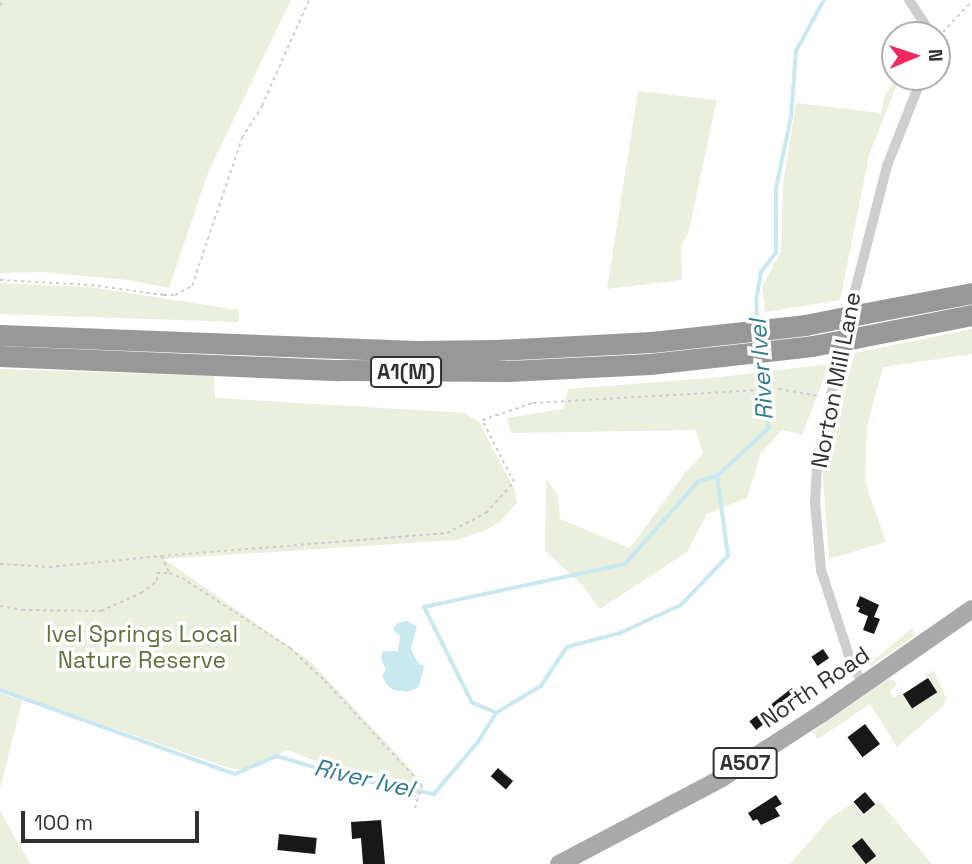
<!DOCTYPE html>
<html>
<head>
<meta charset="utf-8">
<style>
	body { margin:0 }
	#map { position:relative; width:972px; height:864px; overflow:hidden; background:#fff; font-family:"Space Grotesk",sans-serif }
	div>[style] { position:absolute }
	[style*='--x'] { left:calc(var(--x)*1px); top:calc(var(--y)*1px); width:calc(var(--w)*1px); rotate:calc(var(--a)*1deg) }
	.green>* { inset:0; background:#eaefde }
	.water>* { inset:0; background:#c9e8ef }
	.stream>* { height:3.5px; margin:-1.75px; padding:0 1.75px; transform-origin:1.75px; border-radius:1.75px; background:#c9e8ef }
	.building>* { inset:0; background:#181818; transform-origin:0 0 }
	.path>* { height:2px; margin-top:-1px; transform-origin:0; background:repeating-linear-gradient(90deg,#cecece 0 3.5px,transparent 0 7px) }
	.street>* { height:10px; margin:-5px; padding:0 5px; transform-origin:5px; border-radius:5px; background:#cecece }
	.primary>* { height:18px; margin:-9px; padding:0 9px; transform-origin:9px; border-radius:9px; background:#a9a9a9 }
	.highway>* { height:21px; margin:-10.5px; padding:0 10.5px; transform-origin:10.5px; border-radius:10.5px; background:#989898 }
	.highway-bridge>* { height:21px; margin:-10.5px; padding:0 10.5px; transform-origin:10.5px; border-radius:10.5px; background:#989898 }
	span { translate:-50% -50%; white-space:nowrap; text-align:center; line-height:1.15; -webkit-text-stroke:7px #fff; paint-order:stroke }
	.shield-label span { padding:2px 5px; background:#fff; border:2px solid; border-radius:5px; -webkit-text-stroke-width:0 }
	.shield-label { font-size:21px; color:#313131; font-weight:700 }
	.street-label { font-size:23px; color:#313131 }
	.park-label { font-size:23px; color:#5f713a }
	.water-label { font-size:24px; color:#337c8d; font-style:italic }
	.north { position:absolute; left:881px; top:21px; width:70px; height:70px; box-sizing:border-box; background:#fff; border:2px solid #adadad; border-radius:50%; rotate:88deg; font-size:19px; font-weight:700; line-height:28px; text-align:center; color:#313131 }
	.north::after { content:''; display:block; margin:auto; width:24px; height:32px; background:#f32860; clip-path:polygon(50% 0,100% 100%,50% 72%,0 100%) }
	.scale { position:absolute; left:21px; top:811px; width:178px; height:32px; box-sizing:border-box; border:4px solid #313131; border-top:0; padding-left:9px; font-size:21px; line-height:24px; white-space:nowrap; color:#313131; -webkit-text-stroke:5px #fff; paint-order:stroke }
</style>
</head>
<body>
<div id="map">
	<div class="green">
		<i style="clip-path:polygon(0 0,291px 0,208px 173px,169px 288px,128px 280px,43px 272px,0 273px)"></i>
		<i style="clip-path:polygon(897px 77px,900px 77px,869px 155px,840px 300px,765px 312px,762px 287px,781px 251px,783px 184px,796px 103px,881px 113px,884px 97px)"></i>
		<i style="clip-path:polygon(638px 91px,717px 100px,688px 234px,681px 245px,682px 280px,607px 289px)"></i>
		<i style="clip-path:polygon(0 283px,90px 287px,239px 310px,239px 322px,0 314px)"></i>
		<i style="clip-path:polygon(972px 329px,972px 354px,883px 367px,867px 426px,865px 482px,886px 542px,829px 559px,822px 465px,855px 353px)"></i>
		<i style="clip-path:polygon(829px 364px,802px 435px,782px 430px,761px 453px,747px 498px,707px 514px,687px 552px,600px 609px,583px 586px,545px 551px,546px 479px,558px 495px,560px 519px,630px 548px,684px 474px,703px 454px,696px 430px,511px 433px,507px 418px,563px 409px,568px 389px,711px 378px)"></i>
		<i style="clip-path:polygon(0 369px,214px 376px,215px 398px,449px 412px,464px 413px,479px 422px,515px 491px,517px 503px,499px 523px,483px 531px,457px 540px,164px 559px,310px 661px,419px 778px,417px 799px,388px 778px,350px 774px,287px 750px,244px 770px,229px 768px,0 689px)"></i>
		<i style="clip-path:polygon(912px 628px,915px 635px,872px 666px,859px 662px,855px 656px,853px 648px,861px 656px,876px 658px)"></i>
		<i style="clip-path:polygon(934px 671px,946px 698px,943px 706px,897px 747px,870px 704px,818px 739px,812px 732px,888px 679px,894px 680px,897px 685px,889px 691px,894px 698px,901px 692px,912px 708px,936px 692px,925px 674px)"></i>
		<i style="clip-path:polygon(0 693px,22px 701px,0 790px)"></i>
		<i style="clip-path:polygon(880px 802px,932px 864px,790px 864px,829px 819px,853px 803px,864px 816px)"></i>
		<i style="clip-path:polygon(0 811px,30px 864px,0 864px)"></i>
	</div>
	<div class="water">
		<i style="clip-path:polygon(407px 621px,417px 626px,411px 649px,418px 663px,424px 666px,419px 687px,408px 692px,393px 690px,386px 684px,382px 675px,386px 670px,381px 658px,383px 651px,398px 651px,400px 636px,393px 630px,397px 623px)"></i>
	</div>
	<div class="stream">
		<i style="--x:757;--y:324;--w:23;--a:-92"></i>
		<i style="--x:756;--y:301;--w:29;--a:-80"></i>
		<i style="--x:761;--y:272;--w:24;--a:-52"></i>
		<i style="--x:776;--y:253;--w:65;--a:-90"></i>
		<i style="--x:776;--y:188;--w:73;--a:-78.1"></i>
		<i style="--x:791;--y:117;--w:66;--a:-85.7"></i>
		<i style="--x:796;--y:51;--w:58;--a:-61.2"></i>
		<i style="--x:0;--y:690;--w:250;--a:19.7"></i>
		<i style="--x:235;--y:774;--w:46;--a:-23.2"></i>
		<i style="--x:277;--y:756;--w:73;--a:16.7"></i>
		<i style="--x:347;--y:777;--w:89;--a:11.1"></i>
		<i style="--x:434;--y:794;--w:68;--a:-49.8"></i>
		<i style="--x:478;--y:742;--w:34;--a:-58"></i>
		<i style="--x:496;--y:713;--w:52;--a:-31"></i>
		<i style="--x:541;--y:686;--w:47;--a:-56.3"></i>
		<i style="--x:567;--y:647;--w:55;--a:-14.8"></i>
		<i style="--x:620;--y:633;--w:67;--a:-24.7"></i>
		<i style="--x:681;--y:605;--w:68;--a:-46.2"></i>
		<i style="--x:728;--y:556;--w:81;--a:-97.8"></i>
		<i style="--x:717;--y:476;--w:71;--a:-42.7"></i>
		<i style="--x:769;--y:428;--w:30;--a:-104"></i>
		<i style="--x:762;--y:399;--w:39;--a:-94"></i>
		<i style="--x:496;--y:713;--w:26;--a:-157"></i>
		<i style="--x:472;--y:703;--w:107;--a:-116.6"></i>
		<i style="--x:424;--y:607;--w:206;--a:-12.1"></i>
		<i style="--x:625;--y:564;--w:110;--a:-48.3"></i>
		<i style="--x:698;--y:482;--w:19;--a:-18"></i>
	</div>
	<div class="building">
		<i style="clip-path:polygon(860px 596px,879px 605px,874px 617px,880px 619px,874px 634px,863px 630px,868px 616px,858px 612px,860px 608px,856px 606px)"></i>
		<i style="left:823px;top:649px;width:11px;height:14px;rotate:56deg"></i>
		<i style="left:928px;top:678px;width:17px;height:30px;rotate:57deg"></i>
		<i style="left:792px;top:688px;width:11px;height:54px;rotate:52deg"></i>
		<i style="left:865px;top:724px;width:25px;height:22px;rotate:53deg"></i>
		<i style="left:498px;top:768px;width:20px;height:11px;rotate:41deg"></i>
		<i style="left:865px;top:792px;width:16px;height:15px;rotate:50deg"></i>
		<i style="clip-path:polygon(776px 795px,782px 804px,775px 808px,780px 816px,761px 825px,757px 819px,753px 821px,748px 813px)"></i>
		<i style="clip-path:polygon(381px 820px,385px 864px,363px 864px,361px 838px,352px 839px,351px 822px)"></i>
		<i style="left:279px;top:834px;width:38px;height:16px;rotate:6deg"></i>
		<i style="left:862px;top:838px;width:23px;height:13px;rotate:52deg"></i>
	</div>
	<div class="path">
		<i style="--x:0;--y:6;--w:7;--a:-63"></i>
		<i style="--x:943;--y:32;--w:42;--a:-46.9"></i>
		<i style="--x:0;--y:280;--w:91;--a:3.1"></i>
		<i style="--x:91;--y:285;--w:74;--a:7.8"></i>
		<i style="--x:164;--y:295;--w:11;--a:0"></i>
		<i style="--x:175;--y:295;--w:19;--a:-28"></i>
		<i style="--x:192;--y:286;--w:156;--a:-71.3"></i>
		<i style="--x:242;--y:138;--w:38;--a:-58"></i>
		<i style="--x:262;--y:106;--w:116;--a:-66.1"></i>
		<i style="--x:161;--y:556;--w:287;--a:-4.6"></i>
		<i style="--x:447;--y:533;--w:44;--a:-27.1"></i>
		<i style="--x:486;--y:513;--w:42;--a:-47.9"></i>
		<i style="--x:514;--y:482;--w:70;--a:-117.3"></i>
		<i style="--x:482;--y:420;--w:54;--a:-18.4"></i>
		<i style="--x:533;--y:403;--w:246;--a:-3.3"></i>
		<i style="--x:779;--y:389;--w:39;--a:10"></i>
		<i style="--x:0;--y:564;--w:49;--a:3.5"></i>
		<i style="--x:49;--y:567;--w:113;--a:-5.6"></i>
		<i style="--x:161;--y:556;--w:18;--a:63"></i>
		<i style="--x:0;--y:606;--w:22;--a:10"></i>
		<i style="--x:22;--y:610;--w:79;--a:0.7"></i>
		<i style="--x:101;--y:611;--w:44;--a:-24.2"></i>
		<i style="--x:141;--y:593;--w:20;--a:-37"></i>
		<i style="--x:157;--y:581;--w:8;--a:-90"></i>
		<i style="--x:157;--y:573;--w:12;--a:0"></i>
		<i style="--x:169;--y:573;--w:14;--a:21"></i>
		<i style="--x:182;--y:578;--w:129;--a:32.9"></i>
		<i style="--x:290;--y:648;--w:48;--a:43.3"></i>
		<i style="--x:325;--y:681;--w:142;--a:47"></i>
		<i style="--x:422;--y:785;--w:24;--a:107"></i>
	</div>
	<div class="street">
		<i style="--x:909;--y:0;--w:42;--a:56.7"></i>
		<i style="--x:848;--y:318;--w:157;--a:-75.6"></i>
		<i style="--x:887;--y:166;--w:96;--a:-68.5"></i>
		<i style="--x:843;--y:337;--w:132;--a:101.4"></i>
		<i style="--x:817;--y:466;--w:36;--a:93"></i>
		<i style="--x:815;--y:502;--w:68;--a:85"></i>
		<i style="--x:821;--y:570;--w:97;--a:71.9"></i>
		<i style="--x:851;--y:662;--w:26;--a:61"></i>
	</div>
	<div class="primary">
		<i style="--x:559;--y:864;--w:184;--a:-27.8"></i>
		<i style="--x:722;--y:778;--w:118;--a:-32.9"></i>
		<i style="--x:821;--y:714;--w:184;--a:-34.8"></i>
	</div>
	<div class="highway">
		<i style="--x:861;--y:314;--w:113;--a:-10.7"></i>
		<i style="--x:0;--y:335;--w:416;--a:2.2"></i>
		<i style="--x:416;--y:351;--w:80;--a:-0.7"></i>
		<i style="--x:496;--y:350;--w:156;--a:-2.9"></i>
		<i style="--x:652;--y:342;--w:154;--a:-6.3"></i>
		<i style="--x:855;--y:338;--w:119;--a:-11.1"></i>
		<i style="--x:0;--y:356;--w:339;--a:2.4"></i>
		<i style="--x:339;--y:370;--w:170;--a:0.3"></i>
		<i style="--x:509;--y:371;--w:141;--a:-2.8"></i>
		<i style="--x:650;--y:364;--w:163;--a:-6.3"></i>
	</div>
	<div class="highway-bridge">
		<i style="--x:805;--y:325;--w:57;--a:-11.1"></i>
		<i style="--x:812;--y:346;--w:44;--a:-10.5"></i>
	</div>
	<div class="shield-label">
		<span style="left:406px;top:372px">A1(M)</span>
		<span style="left:745px;top:763px">A507</span>
	</div>
	<div class="street-label">
		<span style="left:836px;top:380px;rotate:-79deg">Norton Mill Lane</span>
		<span style="left:815px;top:687px;rotate:-34deg">North Road</span>
	</div>
	<div class="park-label">
		<span style="left:142px;top:647px">Ivel Springs Local<br>Nature Reserve</span>
	</div>
	<div class="water-label">
		<span style="left:761px;top:370px;rotate:-94deg">River Ivel</span>
		<span style="left:364px;top:778px;rotate:13deg">River Ivel</span>
	</div>
	<div class="north">N</div>
	<div class="scale">100 m</div>
</div>
</body>
</html>
